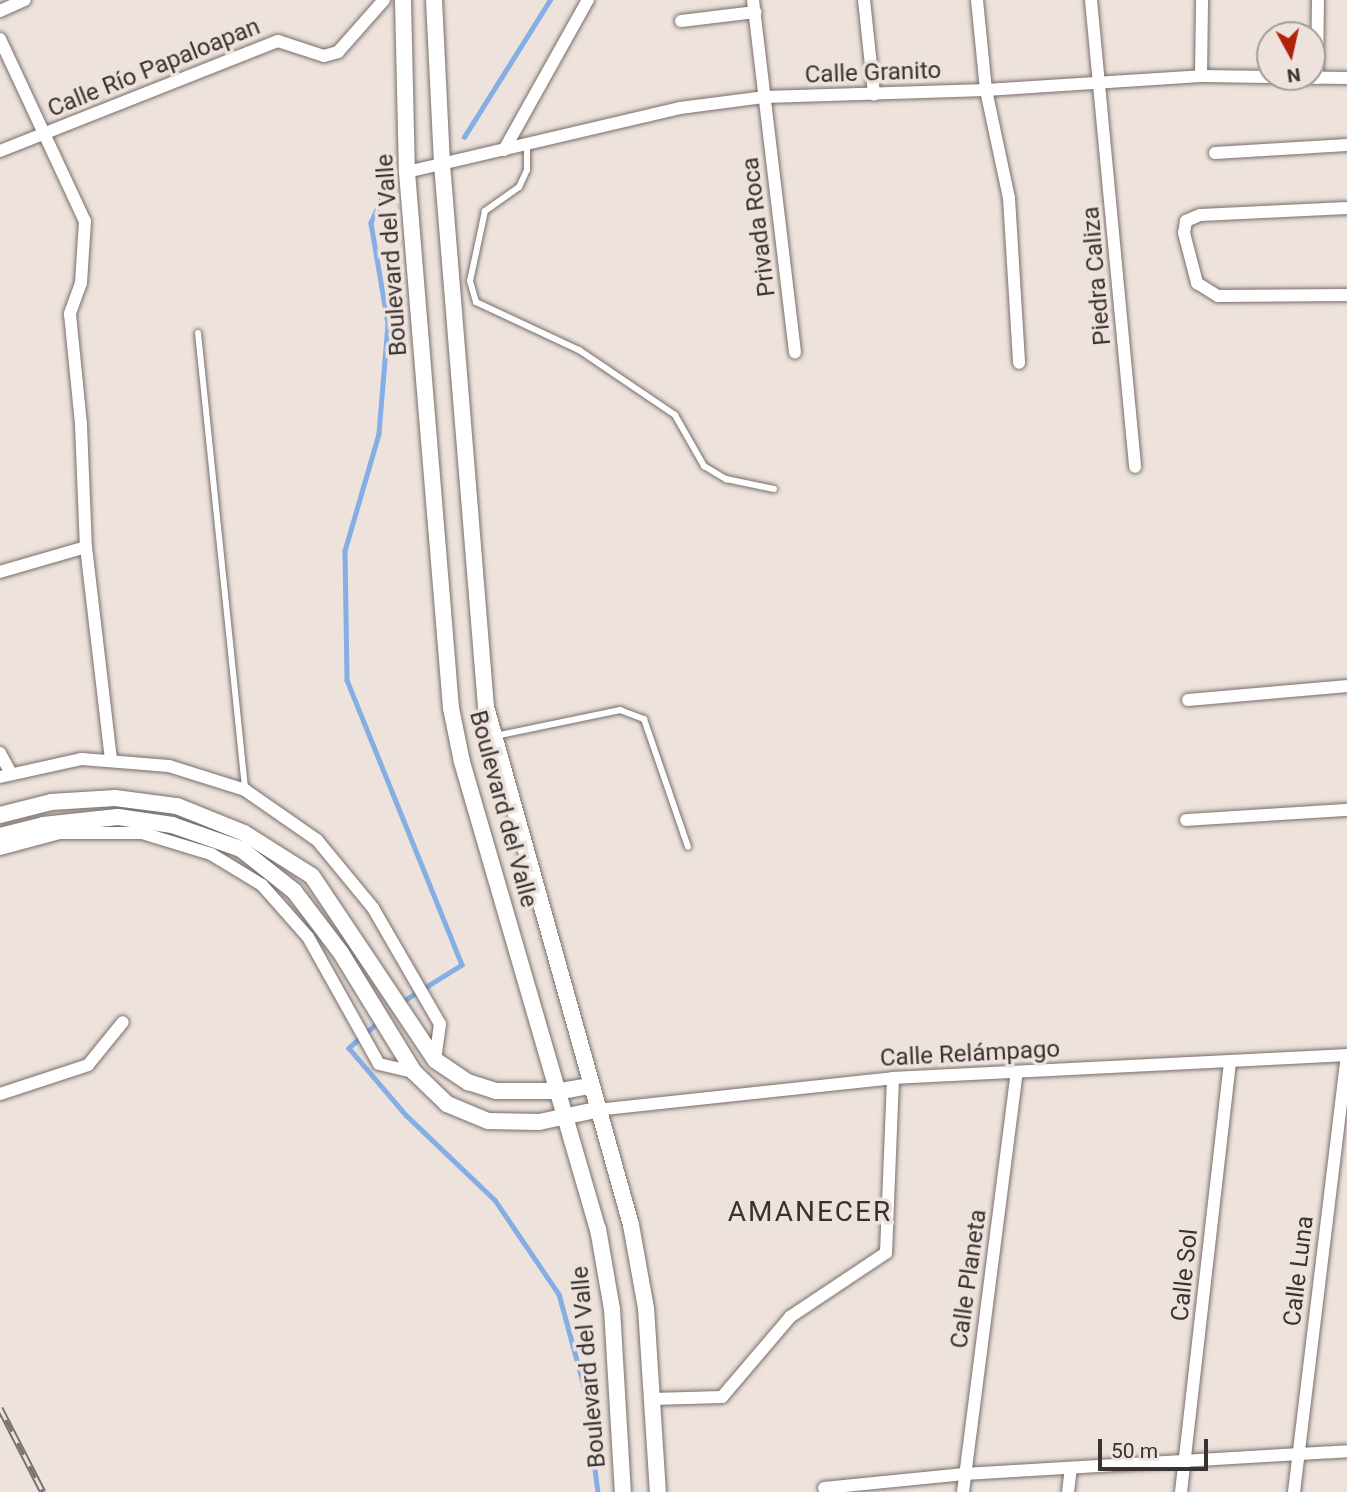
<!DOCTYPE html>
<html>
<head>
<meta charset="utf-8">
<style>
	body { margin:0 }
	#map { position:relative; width:1347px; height:1492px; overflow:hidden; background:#ede2dc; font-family:Roboto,sans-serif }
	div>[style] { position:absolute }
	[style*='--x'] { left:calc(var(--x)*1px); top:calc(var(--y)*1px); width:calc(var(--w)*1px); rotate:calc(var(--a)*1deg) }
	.stream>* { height:4.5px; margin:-2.25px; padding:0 2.25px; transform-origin:2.25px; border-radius:2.25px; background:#85aee5 }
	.roads { filter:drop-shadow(0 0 2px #786e69) drop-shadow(0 0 2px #786e69) }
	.service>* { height:6px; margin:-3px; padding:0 3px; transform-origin:3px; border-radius:3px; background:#fff }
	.minor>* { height:12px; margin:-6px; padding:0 6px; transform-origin:6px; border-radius:6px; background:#fff }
	.tertiary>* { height:16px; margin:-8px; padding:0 8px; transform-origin:8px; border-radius:8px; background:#fff }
	.rail>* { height:7px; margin-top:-3.5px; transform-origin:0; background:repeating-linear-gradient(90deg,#ede2dc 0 13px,#797270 0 26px); box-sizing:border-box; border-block:2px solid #797270 }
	span { translate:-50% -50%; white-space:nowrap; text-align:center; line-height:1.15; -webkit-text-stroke:7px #ede2dc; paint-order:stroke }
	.street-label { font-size:24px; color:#383332 }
	.quarter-label { font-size:28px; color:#383332; letter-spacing:2px }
	.north { position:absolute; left:1256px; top:21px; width:70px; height:70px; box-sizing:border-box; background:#ede2dc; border:2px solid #a59c98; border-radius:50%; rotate:172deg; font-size:19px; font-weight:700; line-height:28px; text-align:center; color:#383332 }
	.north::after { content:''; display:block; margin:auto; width:24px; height:32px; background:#b0220c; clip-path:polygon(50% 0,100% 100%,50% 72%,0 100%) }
	.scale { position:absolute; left:1098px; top:1439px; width:110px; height:32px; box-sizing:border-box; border:4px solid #383332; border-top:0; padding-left:9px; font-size:21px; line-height:24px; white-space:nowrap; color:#383332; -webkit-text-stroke:5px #ede2dc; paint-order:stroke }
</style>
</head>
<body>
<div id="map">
	<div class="stream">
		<i style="--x:464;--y:137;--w:162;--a:-57.9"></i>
		<i style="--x:386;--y:189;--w:37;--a:114"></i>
		<i style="--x:371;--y:223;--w:102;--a:80.4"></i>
		<i style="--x:388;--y:324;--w:110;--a:94.7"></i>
		<i style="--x:379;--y:434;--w:122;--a:106.2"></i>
		<i style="--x:345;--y:551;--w:129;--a:89.1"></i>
		<i style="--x:347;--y:680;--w:307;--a:68"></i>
		<i style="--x:462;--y:965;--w:72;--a:148.1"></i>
		<i style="--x:379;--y:1022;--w:40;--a:139"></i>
		<i style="--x:349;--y:1048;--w:88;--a:49.6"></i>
		<i style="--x:406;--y:1115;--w:123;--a:43.7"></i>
		<i style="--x:495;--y:1200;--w:114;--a:55.8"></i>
		<i style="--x:559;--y:1294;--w:95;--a:74.8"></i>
		<i style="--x:584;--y:1386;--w:107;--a:82.5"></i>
	</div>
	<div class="roads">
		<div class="service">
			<i style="--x:527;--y:144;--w:26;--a:90"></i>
			<i style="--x:527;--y:170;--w:19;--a:115"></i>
			<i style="--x:519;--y:187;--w:42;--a:144.8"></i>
			<i style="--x:485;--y:211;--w:72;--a:102.1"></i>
			<i style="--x:470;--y:281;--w:22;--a:74"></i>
			<i style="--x:476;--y:302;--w:114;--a:25"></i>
			<i style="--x:579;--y:350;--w:116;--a:34.1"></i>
			<i style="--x:675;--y:415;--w:59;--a:60.4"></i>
			<i style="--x:704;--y:466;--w:26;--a:31"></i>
			<i style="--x:726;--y:479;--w:49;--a:11.8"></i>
			<i style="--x:198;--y:333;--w:459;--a:84.1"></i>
			<i style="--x:495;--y:736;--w:128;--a:-11.7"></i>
			<i style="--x:620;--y:710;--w:26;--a:21"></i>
			<i style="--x:644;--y:719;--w:135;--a:71"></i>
		</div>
		<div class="minor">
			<i style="--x:753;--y:0;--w:355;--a:83.2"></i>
			<i style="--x:864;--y:0;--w:95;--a:83.9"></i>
			<i style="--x:977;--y:0;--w:90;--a:84.3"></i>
			<i style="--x:986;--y:90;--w:110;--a:78"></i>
			<i style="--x:1009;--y:198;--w:165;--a:86.5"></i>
			<i style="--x:1091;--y:0;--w:469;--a:84.6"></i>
			<i style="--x:0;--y:11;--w:27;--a:-24"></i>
			<i style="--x:681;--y:21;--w:75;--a:-6.9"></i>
			<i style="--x:0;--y:39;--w:201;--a:65"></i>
			<i style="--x:85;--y:221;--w:62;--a:93.7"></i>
			<i style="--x:81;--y:283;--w:33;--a:110"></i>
			<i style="--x:70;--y:314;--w:112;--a:84.3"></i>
			<i style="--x:81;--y:425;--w:122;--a:87.7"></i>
			<i style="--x:86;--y:547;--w:90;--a:163.8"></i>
			<i style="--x:1201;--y:76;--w:76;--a:-89.2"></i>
			<i style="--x:1317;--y:78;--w:78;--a:-89.3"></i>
			<i style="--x:504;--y:150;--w:172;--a:-60.8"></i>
			<i style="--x:0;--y:151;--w:299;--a:-21.6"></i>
			<i style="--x:278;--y:41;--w:48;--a:18.1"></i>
			<i style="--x:324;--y:56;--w:15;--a:-16"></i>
			<i style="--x:338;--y:52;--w:69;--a:-48.5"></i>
			<i style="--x:1215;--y:153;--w:132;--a:-3.5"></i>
			<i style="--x:407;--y:172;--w:280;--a:-13.2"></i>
			<i style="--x:680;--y:108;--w:86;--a:-7.4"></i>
			<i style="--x:765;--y:97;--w:221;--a:-1.8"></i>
			<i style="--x:986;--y:90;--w:215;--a:-3.7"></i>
			<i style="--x:1201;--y:76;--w:146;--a:0.8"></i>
			<i style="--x:1347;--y:208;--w:147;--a:177.3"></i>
			<i style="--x:1200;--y:215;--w:15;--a:157"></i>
			<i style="--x:1186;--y:221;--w:12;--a:99"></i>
			<i style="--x:1184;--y:233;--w:52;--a:75.4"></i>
			<i style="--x:1197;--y:283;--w:25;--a:32"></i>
			<i style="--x:1218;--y:296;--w:129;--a:-0.4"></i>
			<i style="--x:86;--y:547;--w:215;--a:83.3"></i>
			<i style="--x:1188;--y:700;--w:160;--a:-5"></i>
			<i style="--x:0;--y:753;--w:24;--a:62"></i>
			<i style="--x:0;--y:777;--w:84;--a:-12.4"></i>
			<i style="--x:82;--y:759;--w:87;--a:4.6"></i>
			<i style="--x:169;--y:766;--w:80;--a:17.5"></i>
			<i style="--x:245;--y:790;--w:88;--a:34.8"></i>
			<i style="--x:317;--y:840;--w:88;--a:50.5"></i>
			<i style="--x:373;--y:908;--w:134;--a:60"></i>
			<i style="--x:440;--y:1024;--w:36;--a:98"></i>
			<i style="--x:1186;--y:820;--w:161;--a:-3.6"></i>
			<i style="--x:0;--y:849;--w:62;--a:-14.9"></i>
			<i style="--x:60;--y:833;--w:82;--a:0"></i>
			<i style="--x:142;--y:833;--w:72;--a:16.9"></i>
			<i style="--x:211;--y:854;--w:60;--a:31.3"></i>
			<i style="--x:262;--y:885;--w:69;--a:48.5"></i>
			<i style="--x:308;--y:937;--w:145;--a:60.8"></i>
			<i style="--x:379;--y:1064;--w:36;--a:13"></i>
			<i style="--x:0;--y:1094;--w:93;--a:-18.2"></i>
			<i style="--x:88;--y:1065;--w:55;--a:-50.9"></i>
			<i style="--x:596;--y:1110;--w:299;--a:-6.1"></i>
			<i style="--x:893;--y:1078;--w:455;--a:-2.9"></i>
			<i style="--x:652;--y:1399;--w:70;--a:-1.6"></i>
			<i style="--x:722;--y:1397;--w:105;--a:-49.6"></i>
			<i style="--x:790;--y:1317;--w:115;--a:-33.7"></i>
			<i style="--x:886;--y:1253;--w:175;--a:-87.7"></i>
			<i style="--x:824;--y:1488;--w:141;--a:-5.7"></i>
			<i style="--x:964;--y:1474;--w:384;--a:-3.4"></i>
			<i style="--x:963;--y:1492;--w:423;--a:-82.7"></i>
			<i style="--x:1068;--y:1492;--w:24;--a:-83"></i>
			<i style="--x:1181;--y:1492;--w:433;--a:-83.5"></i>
			<i style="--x:1294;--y:1492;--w:440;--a:-83.1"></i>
		</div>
		<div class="tertiary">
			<i style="--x:403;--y:0;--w:172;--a:88.7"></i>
			<i style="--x:407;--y:172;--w:538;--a:85.31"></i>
			<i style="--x:451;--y:708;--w:55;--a:78.5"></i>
			<i style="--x:462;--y:762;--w:486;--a:73.8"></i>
			<i style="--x:598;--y:1229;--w:81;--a:80.1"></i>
			<i style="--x:612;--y:1309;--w:183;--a:86.6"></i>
			<i style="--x:434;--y:0;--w:164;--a:87.2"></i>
			<i style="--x:442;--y:164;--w:545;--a:85.37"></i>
			<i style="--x:486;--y:707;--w:538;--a:74.36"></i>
			<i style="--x:631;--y:1225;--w:84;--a:79.8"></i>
			<i style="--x:646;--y:1308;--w:184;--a:86.3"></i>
			<i style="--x:0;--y:815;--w:53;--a:-14.3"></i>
			<i style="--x:51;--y:802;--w:64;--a:-3.6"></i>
			<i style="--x:115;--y:798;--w:63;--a:7.4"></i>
			<i style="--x:177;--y:806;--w:72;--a:21.9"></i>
			<i style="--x:244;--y:833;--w:80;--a:32.3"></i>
			<i style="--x:312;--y:876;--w:221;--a:56.2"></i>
			<i style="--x:435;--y:1060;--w:40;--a:34"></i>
			<i style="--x:468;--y:1082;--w:29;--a:18"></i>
			<i style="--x:496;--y:1091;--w:65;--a:0"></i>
			<i style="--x:561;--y:1091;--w:28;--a:-10"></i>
			<i style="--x:0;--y:836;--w:44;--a:-14.3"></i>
			<i style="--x:43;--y:825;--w:75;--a:-6.1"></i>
			<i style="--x:118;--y:817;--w:55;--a:8.4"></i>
			<i style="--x:172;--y:825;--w:73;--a:19.2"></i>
			<i style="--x:241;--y:849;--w:68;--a:38.4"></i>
			<i style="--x:294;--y:891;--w:78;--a:52.8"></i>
			<i style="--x:341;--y:953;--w:140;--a:58.5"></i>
			<i style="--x:414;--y:1072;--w:46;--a:44.1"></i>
			<i style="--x:447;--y:1104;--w:44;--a:22.5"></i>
			<i style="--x:488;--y:1121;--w:51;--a:1.1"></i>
			<i style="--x:539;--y:1122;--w:58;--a:-11.9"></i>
		</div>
	</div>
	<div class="rail">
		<i style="--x:0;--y:1408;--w:94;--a:62.9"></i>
	</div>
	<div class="street-label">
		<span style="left:154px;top:68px;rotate:-22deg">Calle Río Papaloapan</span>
		<span style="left:873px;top:73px;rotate:-2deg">Calle Granito</span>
		<span style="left:759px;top:227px;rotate:-97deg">Privada Roca</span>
		<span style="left:392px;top:255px;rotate:-94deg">Boulevard del Valle</span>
		<span style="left:1097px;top:276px;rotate:-95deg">Piedra Caliza</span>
		<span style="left:503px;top:809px;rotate:75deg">Boulevard del Valle</span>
		<span style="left:970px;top:1054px;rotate:-3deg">Calle Relámpago</span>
		<span style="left:1299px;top:1271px;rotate:-83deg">Calle Luna</span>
		<span style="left:1185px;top:1275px;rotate:-84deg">Calle Sol</span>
		<span style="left:969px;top:1279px;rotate:-82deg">Calle Planeta</span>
		<span style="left:589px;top:1367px;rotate:-95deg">Boulevard del Valle</span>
	</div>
	<div class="quarter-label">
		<span style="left:810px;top:1212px">AMANECER</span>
	</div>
	<div class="north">N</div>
	<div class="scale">50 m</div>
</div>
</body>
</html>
